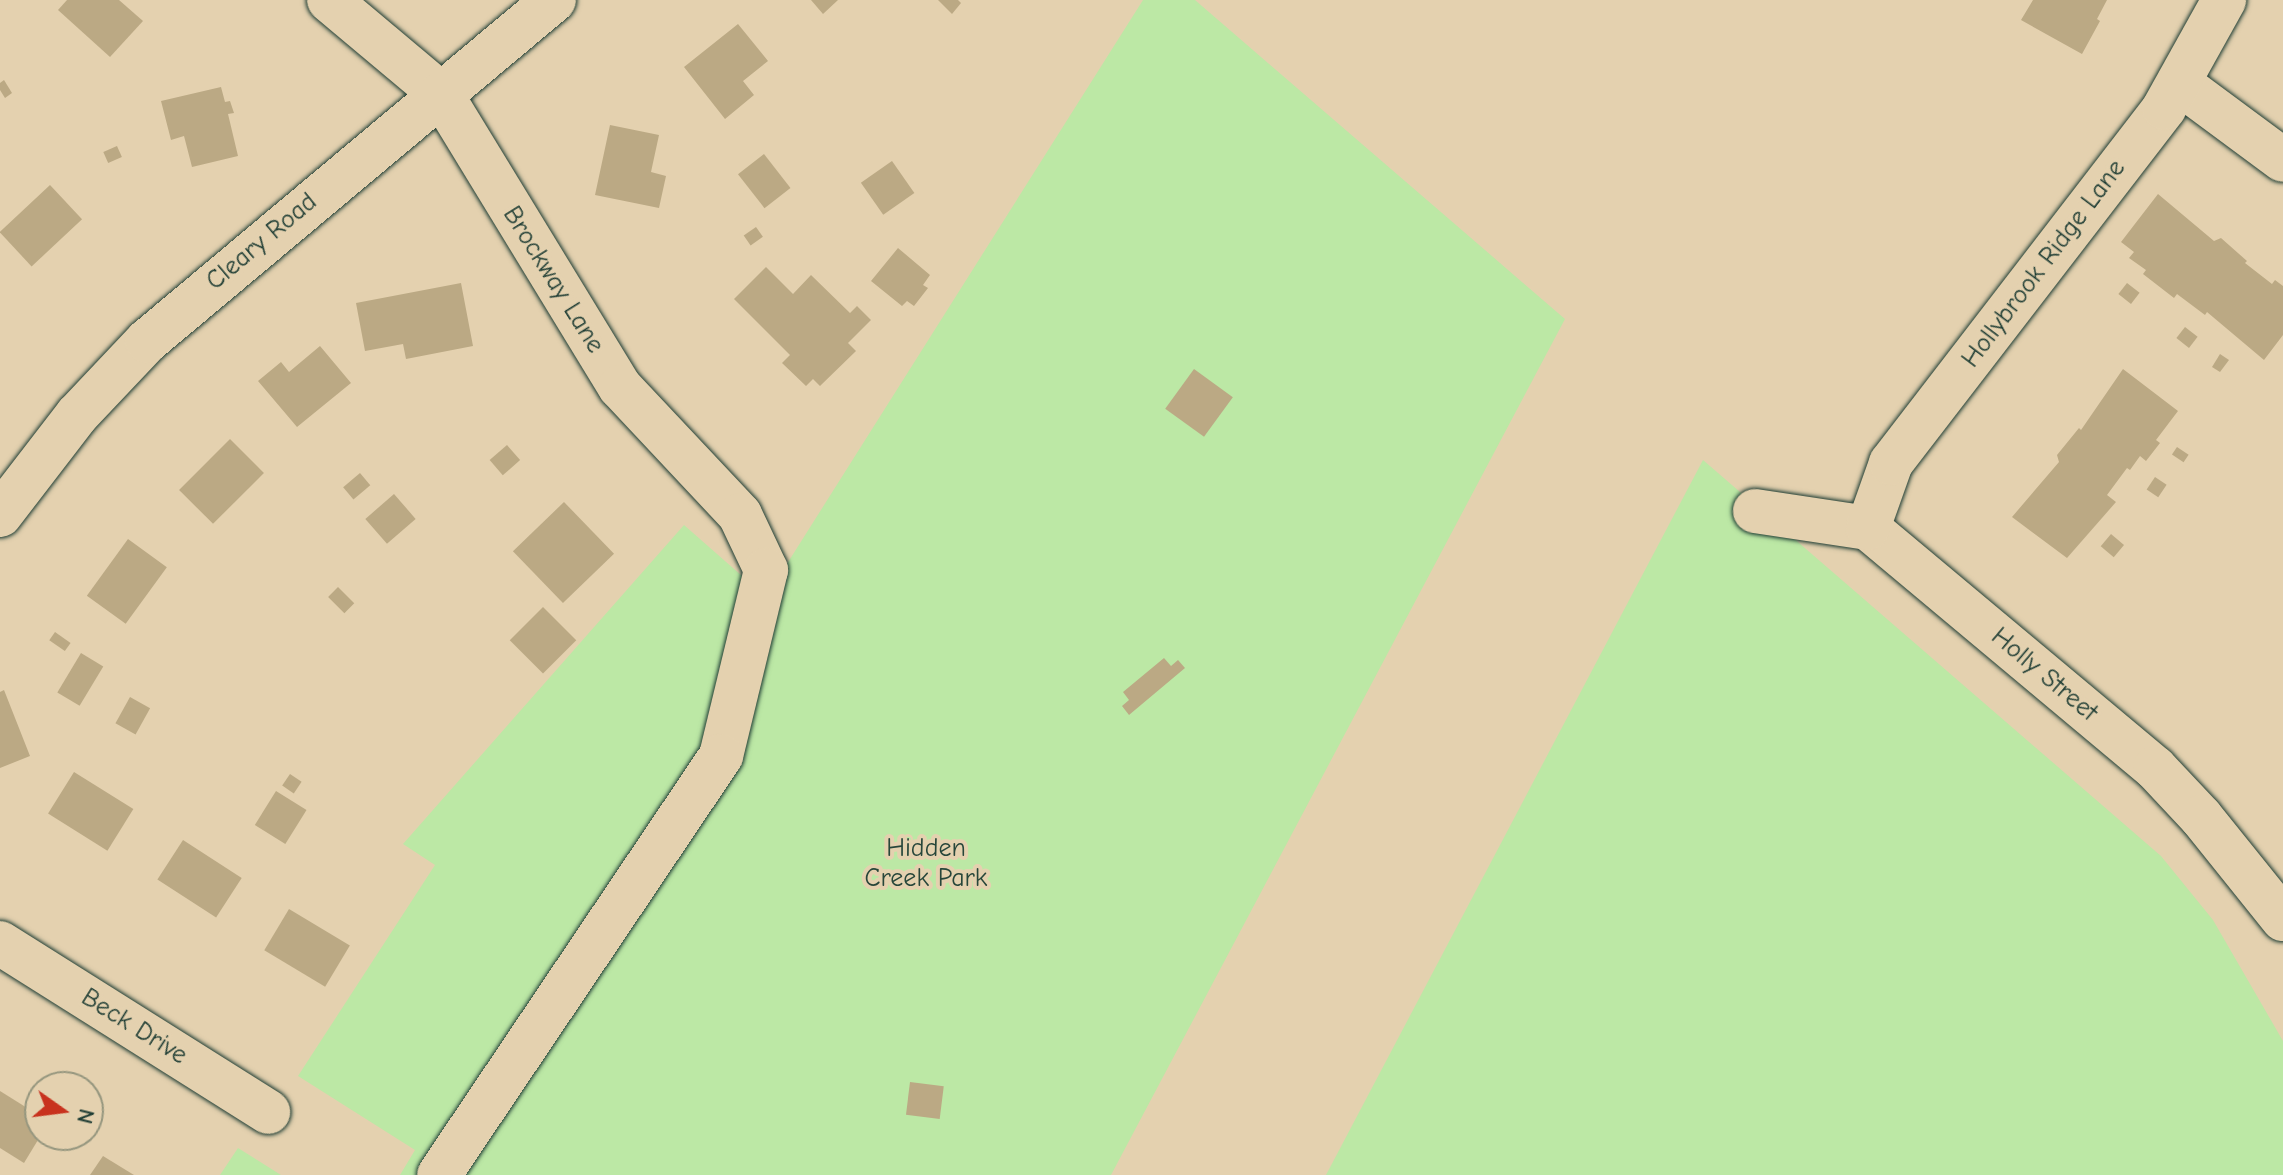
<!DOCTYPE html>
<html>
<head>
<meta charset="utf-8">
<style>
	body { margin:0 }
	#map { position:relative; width:2283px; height:1175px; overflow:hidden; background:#e4d1af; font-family:"Comic Neue",sans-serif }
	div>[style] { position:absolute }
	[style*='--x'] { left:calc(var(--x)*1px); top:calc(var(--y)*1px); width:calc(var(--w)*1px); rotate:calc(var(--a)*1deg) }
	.green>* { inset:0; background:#bce8a5 }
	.building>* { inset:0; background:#bba984; transform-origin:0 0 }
	.roads { filter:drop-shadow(0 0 2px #1f3d34) drop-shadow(0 0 2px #1f3d34) }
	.minor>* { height:44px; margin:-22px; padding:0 22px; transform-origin:22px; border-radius:22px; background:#e4d1af }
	span { translate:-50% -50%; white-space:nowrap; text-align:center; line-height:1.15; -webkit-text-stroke:8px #e4d1af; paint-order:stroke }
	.street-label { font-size:26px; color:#1f3d34 }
	.park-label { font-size:26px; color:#27463a }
	.north { position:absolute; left:24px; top:1071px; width:80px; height:80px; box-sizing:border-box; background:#e4d1af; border:2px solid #95967e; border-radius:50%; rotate:104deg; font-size:22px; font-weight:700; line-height:32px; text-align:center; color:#1f3d34 }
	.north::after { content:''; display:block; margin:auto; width:28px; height:36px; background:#c8321e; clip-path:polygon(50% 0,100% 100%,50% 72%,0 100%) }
</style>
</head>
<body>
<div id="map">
	<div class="green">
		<i style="clip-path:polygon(1143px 0,1195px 0,1565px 319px,1111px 1175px,400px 1175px,415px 1150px,298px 1076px,435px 865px,403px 844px,684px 525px,766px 597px)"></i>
		<i style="clip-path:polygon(1703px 460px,2161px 856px,2213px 920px,2283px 1041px,2283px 1175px,1326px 1175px)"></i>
		<i style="clip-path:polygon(238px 1148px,281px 1175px,220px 1175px)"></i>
	</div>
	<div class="building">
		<i style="clip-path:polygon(67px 0,119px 0,143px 21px,110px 57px,58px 10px)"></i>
		<i style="clip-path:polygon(811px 0,838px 0,823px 14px)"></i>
		<i style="clip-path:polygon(938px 0,958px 0,961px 3px,952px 14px)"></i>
		<i style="clip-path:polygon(2033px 0,2107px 0,2097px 19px,2100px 21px,2082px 54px,2021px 20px)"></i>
		<i style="clip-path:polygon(738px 24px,768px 61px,743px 81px,754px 95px,725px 119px,684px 67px)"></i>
		<i style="clip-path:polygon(4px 80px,12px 93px,5px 98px,0 90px,0 83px)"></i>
		<i style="clip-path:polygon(221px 87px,225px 102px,230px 101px,234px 113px,228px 114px,238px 156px,192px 167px,184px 136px,171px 140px,161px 101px)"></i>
		<i style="clip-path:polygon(610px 125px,659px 135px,651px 172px,666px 176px,659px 208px,595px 195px)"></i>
		<i style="left:117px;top:146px;width:12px;height:15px;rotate:66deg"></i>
		<i style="left:764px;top:154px;width:43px;height:33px;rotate:52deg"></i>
		<i style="left:892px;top:161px;width:39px;height:38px;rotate:55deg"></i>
		<i style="left:50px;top:185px;width:47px;height:69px;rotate:47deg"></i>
		<i style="clip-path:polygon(2158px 194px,2214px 241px,2221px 238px,2247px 261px,2245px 263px,2272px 284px,2275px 280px,2283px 286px,2283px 335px,2264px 360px,2207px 312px,2205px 315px,2177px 294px,2174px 298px,2143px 274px,2146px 270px,2129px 258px,2134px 252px,2121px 242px)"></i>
		<i style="left:756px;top:227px;width:12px;height:15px;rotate:55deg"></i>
		<i style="clip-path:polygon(898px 248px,930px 275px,923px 285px,928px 288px,914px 306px,907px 301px,902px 306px,871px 281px)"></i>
		<i style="clip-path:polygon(766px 267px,793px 294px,811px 275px,850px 313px,857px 306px,871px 320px,848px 343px,856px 351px,820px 386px,813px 379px,806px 386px,782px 363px,790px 355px,734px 299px)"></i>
		<i style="clip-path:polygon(461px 283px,473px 346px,406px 359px,403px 344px,365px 351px,356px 303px)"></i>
		<i style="left:2127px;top:283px;width:16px;height:14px;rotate:38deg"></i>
		<i style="left:2185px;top:327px;width:16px;height:14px;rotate:38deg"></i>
		<i style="clip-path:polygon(320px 346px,351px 383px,297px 427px,258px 381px,281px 362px,289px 372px)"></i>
		<i style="clip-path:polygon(2220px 354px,2229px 360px,2220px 372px,2212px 367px)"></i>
		<i style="left:1194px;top:369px;width:48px;height:49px;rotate:36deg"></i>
		<i style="clip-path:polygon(2123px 369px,2178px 411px,2156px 440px,2160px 443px,2146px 461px,2140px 456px,2130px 470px,2127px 468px,2107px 495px,2116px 502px,2067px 558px,2012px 517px,2059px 462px,2057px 455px,2079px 428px,2081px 430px)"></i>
		<i style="left:230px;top:439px;width:48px;height:72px;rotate:45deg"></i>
		<i style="left:507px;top:445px;width:20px;height:23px;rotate:49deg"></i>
		<i style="left:2177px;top:447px;width:14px;height:9px;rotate:34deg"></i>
		<i style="left:360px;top:473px;width:16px;height:22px;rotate:50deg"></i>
		<i style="left:2155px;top:477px;width:14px;height:15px;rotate:34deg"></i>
		<i style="left:394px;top:494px;width:33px;height:38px;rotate:49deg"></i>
		<i style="left:564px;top:502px;width:72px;height:71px;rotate:46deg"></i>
		<i style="left:2111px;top:534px;width:17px;height:16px;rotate:40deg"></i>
		<i style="left:128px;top:539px;width:48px;height:70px;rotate:36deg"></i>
		<i style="left:338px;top:587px;width:23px;height:14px;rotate:45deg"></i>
		<i style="left:543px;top:607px;width:47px;height:47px;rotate:45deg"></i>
		<i style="left:55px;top:632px;width:19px;height:10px;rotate:35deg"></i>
		<i style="left:81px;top:653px;width:26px;height:46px;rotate:31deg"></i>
		<i style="clip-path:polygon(1164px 658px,1171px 666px,1178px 660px,1185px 668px,1129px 715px,1122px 706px,1129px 700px,1123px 692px)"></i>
		<i style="clip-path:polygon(4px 690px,30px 756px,0 768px,0 692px)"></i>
		<i style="left:130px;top:697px;width:23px;height:30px;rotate:29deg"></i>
		<i style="left:74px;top:772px;width:70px;height:49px;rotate:32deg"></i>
		<i style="left:290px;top:774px;width:14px;height:14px;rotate:34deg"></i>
		<i style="left:276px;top:791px;width:36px;height:40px;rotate:32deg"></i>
		<i style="left:183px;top:840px;width:70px;height:47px;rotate:33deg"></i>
		<i style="left:289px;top:909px;width:71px;height:48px;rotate:31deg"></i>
		<i style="left:910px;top:1082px;width:34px;height:33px;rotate:7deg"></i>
		<i style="clip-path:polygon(0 1091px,40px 1116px,41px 1135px,24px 1163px,0 1148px)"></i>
		<i style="clip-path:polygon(103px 1156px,134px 1175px,90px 1175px)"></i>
	</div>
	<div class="roads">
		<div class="minor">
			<i style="--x:329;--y:0;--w:146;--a:40"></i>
			<i style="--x:441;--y:94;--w:343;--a:58.6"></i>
			<i style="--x:620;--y:387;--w:175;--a:46.8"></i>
			<i style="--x:740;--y:515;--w:61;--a:64.7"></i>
			<i style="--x:766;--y:570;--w:191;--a:103.6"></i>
			<i style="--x:721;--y:756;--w:505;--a:123.94"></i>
			<i style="--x:2179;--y:83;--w:129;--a:36.5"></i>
			<i style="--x:1755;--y:511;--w:114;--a:8.6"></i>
			<i style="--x:1868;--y:528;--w:374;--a:39.9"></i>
			<i style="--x:2155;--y:768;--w:67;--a:46.8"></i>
			<i style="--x:2201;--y:817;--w:131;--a:51.2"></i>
			<i style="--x:0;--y:515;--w:126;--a:-52.4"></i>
			<i style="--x:77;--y:415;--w:102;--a:-46.6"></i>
			<i style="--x:147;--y:341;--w:531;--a:-39.96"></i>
			<i style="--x:1868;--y:528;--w:69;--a:-70.5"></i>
			<i style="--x:1891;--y:463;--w:448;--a:-52.4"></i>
			<i style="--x:2164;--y:108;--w:124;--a:-60.9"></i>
			<i style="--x:0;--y:943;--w:317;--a:32.2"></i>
		</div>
	</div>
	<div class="street-label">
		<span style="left:262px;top:242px;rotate:-40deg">Cleary Road</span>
		<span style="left:2044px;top:264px;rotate:-53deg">Hollybrook Ridge Lane</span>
		<span style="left:553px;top:280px;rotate:58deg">Brockway Lane</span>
		<span style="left:2044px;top:675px;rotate:40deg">Holly Street</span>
		<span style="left:134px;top:1027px;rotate:32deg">Beck Drive</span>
	</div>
	<div class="park-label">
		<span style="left:926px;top:864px">Hidden<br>Creek Park</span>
	</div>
	<div class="north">N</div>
</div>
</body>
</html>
